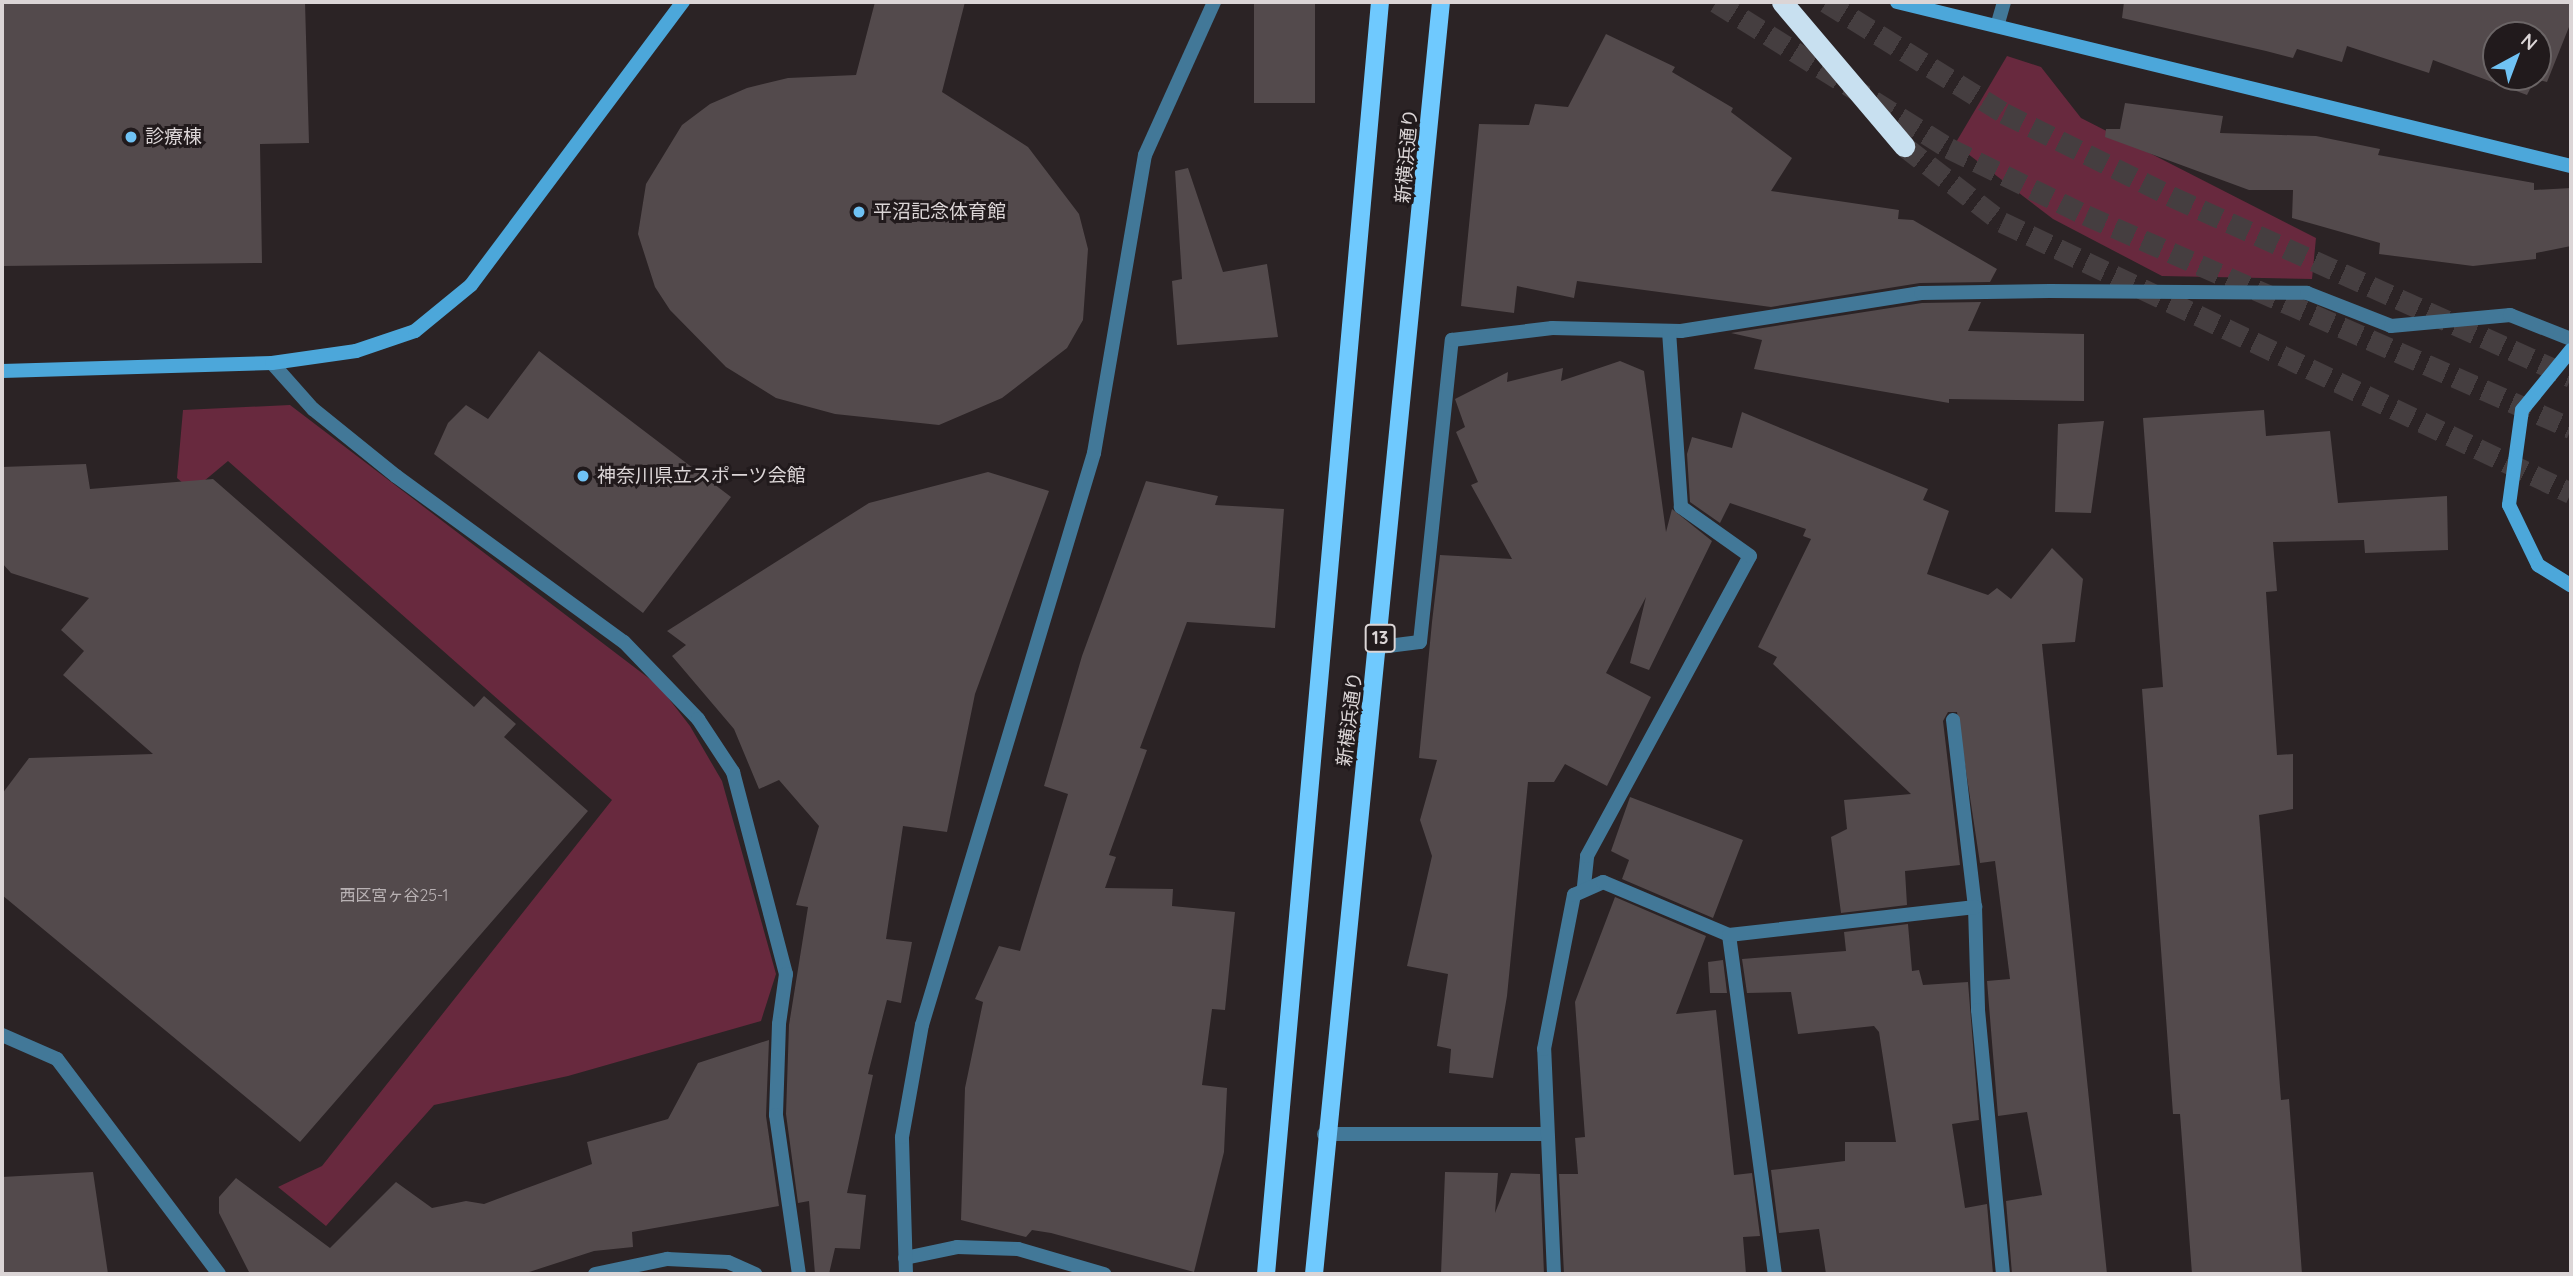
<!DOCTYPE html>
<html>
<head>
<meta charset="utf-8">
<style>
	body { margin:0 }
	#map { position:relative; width:2573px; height:1276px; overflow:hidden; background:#2b2325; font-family:Quicksand,"Noto Sans JP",sans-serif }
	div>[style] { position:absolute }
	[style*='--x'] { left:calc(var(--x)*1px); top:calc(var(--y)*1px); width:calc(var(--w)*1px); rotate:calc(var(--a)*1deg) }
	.green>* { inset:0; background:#68293e }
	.building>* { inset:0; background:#534a4c; transform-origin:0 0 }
	.highway-tunnel>* { height:21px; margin-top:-10.5px; transform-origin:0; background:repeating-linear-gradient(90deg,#453e40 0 21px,transparent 0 31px) }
	.street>* { height:14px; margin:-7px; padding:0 7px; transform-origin:7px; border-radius:7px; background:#427898 }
	.secondary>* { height:14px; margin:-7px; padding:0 7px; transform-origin:7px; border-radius:7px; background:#4ca7da }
	.primary>* { height:18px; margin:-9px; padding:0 9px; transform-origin:9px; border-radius:9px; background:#6fc9fe }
	.highway>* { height:21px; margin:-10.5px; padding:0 10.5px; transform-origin:10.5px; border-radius:10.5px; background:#c8e0f0 }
	.dots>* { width:19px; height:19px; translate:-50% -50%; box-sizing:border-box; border:4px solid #211a1c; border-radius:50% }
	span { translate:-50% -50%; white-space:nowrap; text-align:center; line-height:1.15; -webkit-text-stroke:6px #211a1c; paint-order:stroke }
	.number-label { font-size:16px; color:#b9b2b4 }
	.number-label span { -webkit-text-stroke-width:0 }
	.shield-label span { padding:2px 5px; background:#211a1c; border:2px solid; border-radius:5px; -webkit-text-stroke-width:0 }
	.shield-label { font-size:18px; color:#dbd5d6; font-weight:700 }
	.poi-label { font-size:19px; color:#dbd5d6 }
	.left { translate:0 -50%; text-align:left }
	.street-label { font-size:19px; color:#dbd5d6 }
	.frame { position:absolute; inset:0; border:4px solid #dbd5d6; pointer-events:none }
	.north { position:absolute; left:2482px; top:21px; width:70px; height:70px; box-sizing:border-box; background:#211a1c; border:2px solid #6b6566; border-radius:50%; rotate:41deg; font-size:19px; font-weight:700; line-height:28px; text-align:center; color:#dbd5d6 }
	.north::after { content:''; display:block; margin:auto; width:24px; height:32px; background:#6fc2f4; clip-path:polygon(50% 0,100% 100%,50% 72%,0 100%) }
</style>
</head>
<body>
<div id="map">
	<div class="green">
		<i style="clip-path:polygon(2007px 56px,2041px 67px,2081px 118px,2316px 238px,2312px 279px,2162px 276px,2053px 219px,1955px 144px)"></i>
		<i style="clip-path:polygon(290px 405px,659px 686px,690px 726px,722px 781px,776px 974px,761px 1021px,568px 1076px,434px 1105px,326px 1226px,278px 1187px,322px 1166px,612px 800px,228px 461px,192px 491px,177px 478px,183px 410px)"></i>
	</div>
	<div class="building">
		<i style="clip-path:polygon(2px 2px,305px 2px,309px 143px,260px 144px,262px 263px,2px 266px)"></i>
		<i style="clip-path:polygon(875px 2px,965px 2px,942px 92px,1028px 147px,1079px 214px,1088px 249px,1083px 320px,1067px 348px,1002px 398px,939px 425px,835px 414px,776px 398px,726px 367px,670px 310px,655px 287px,638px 234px,646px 184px,682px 125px,710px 104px,747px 88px,788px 78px,856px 75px)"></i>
		<i style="left:1254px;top:2px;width:61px;height:101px"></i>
		<i style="clip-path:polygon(evenodd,2124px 2px,2571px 2px,2571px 22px,2547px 82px,2535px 79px,2527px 95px,2433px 60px,2429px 73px,2347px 46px,2342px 62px,2297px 49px,2293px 58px,2266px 51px,2122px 18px,2124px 2px,2496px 35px,2538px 35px,2538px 77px,2496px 77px,2496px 35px)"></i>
		<i style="clip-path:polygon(1606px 34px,1675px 67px,1672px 72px,1733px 108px,1731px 112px,1792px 158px,1771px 191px,1899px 210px,1898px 219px,1913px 220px,1997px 269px,1990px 282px,1920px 283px,1771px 307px,1577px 281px,1574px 298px,1517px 286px,1514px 313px,1461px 306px,1479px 124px,1529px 125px,1535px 104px,1568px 107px)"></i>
		<i style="clip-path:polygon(2125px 103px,2223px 116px,2220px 133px,2316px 136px,2380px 149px,2378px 155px,2534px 183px,2534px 190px,2571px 188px,2571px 246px,2536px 253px,2536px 259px,2473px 266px,2379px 254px,2380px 243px,2292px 218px,2293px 190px,2249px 190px,2105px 137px,2106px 129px,2120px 129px)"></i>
		<i style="clip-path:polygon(1188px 168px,1223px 272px,1267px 264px,1278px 337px,1177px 345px,1172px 281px,1182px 279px,1175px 171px)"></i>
		<i style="clip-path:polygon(1981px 302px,1968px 331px,2084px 334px,2084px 401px,1949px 399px,1949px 403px,1754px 369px,1762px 340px,1731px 333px,1922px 303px)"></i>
		<i style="clip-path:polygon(539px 351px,731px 497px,643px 613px,434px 454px,448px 423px,466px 405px,488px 419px)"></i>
		<i style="clip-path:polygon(1620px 361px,1644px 371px,1666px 532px,1672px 509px,1712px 541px,1649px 670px,1630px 663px,1646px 597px,1606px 673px,1651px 697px,1607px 786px,1565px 764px,1554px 782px,1528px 782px,1507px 996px,1493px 1078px,1449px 1073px,1451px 1049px,1437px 1046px,1448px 974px,1407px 966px,1432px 856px,1420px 820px,1437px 760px,1419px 758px,1432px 622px,1440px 555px,1512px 559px,1471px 485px,1478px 482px,1456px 432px,1465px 427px,1455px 399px,1508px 372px,1507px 382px,1563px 368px,1561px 381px)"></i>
		<i style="clip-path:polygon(2264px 410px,2266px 436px,2330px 431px,2338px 503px,2447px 496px,2448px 550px,2365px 553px,2364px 540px,2273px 542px,2277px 591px,2266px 592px,2277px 755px,2293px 754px,2293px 809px,2259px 815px,2281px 1100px,2289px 1099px,2302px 1274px,2192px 1274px,2180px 1114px,2173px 1114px,2142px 689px,2163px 687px,2143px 418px)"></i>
		<i style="clip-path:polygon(1742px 412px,1928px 489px,1923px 500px,1949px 511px,1927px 574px,1988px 595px,1997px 588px,2011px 599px,2052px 548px,2083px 579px,2075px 642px,2042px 644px,2107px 1274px,2012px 1274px,2006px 1201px,2042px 1195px,2027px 1112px,1998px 1116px,1987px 981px,2010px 979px,1995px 861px,1980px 863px,1957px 712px,1948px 712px,1943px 721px,1960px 865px,1905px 871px,1907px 905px,1841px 913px,1831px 837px,1847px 829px,1844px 800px,1911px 794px,1773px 664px,1777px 657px,1758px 647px,1811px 539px,1803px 536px,1806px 529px,1730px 503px,1720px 523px,1690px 502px,1687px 454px,1692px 437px,1732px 448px)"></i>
		<i style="clip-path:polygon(2104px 421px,2091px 513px,2055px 512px,2058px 424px)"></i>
		<i style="clip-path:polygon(86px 464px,90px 489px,213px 479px,474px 707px,484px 696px,516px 724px,504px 737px,588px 811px,300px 1142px,2px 895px,2px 794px,29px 758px,153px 754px,63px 675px,84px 651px,61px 630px,89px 598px,11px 573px,2px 563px,2px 467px)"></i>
		<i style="clip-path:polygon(988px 472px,1049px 491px,975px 694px,947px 832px,903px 826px,886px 939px,912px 942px,901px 1003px,887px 1000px,868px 1074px,873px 1075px,847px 1193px,866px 1195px,860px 1249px,835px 1248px,829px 1274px,815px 1274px,809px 1201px,798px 1203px,786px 1114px,789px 1025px,808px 907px,796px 905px,819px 826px,779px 780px,759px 789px,734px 729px,672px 656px,686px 645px,667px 631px,869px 503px)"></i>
		<i style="clip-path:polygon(1146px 481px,1218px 496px,1215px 505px,1284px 509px,1275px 628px,1187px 622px,1140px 748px,1147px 750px,1109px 855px,1116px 857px,1105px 888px,1173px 889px,1172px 906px,1235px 912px,1225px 1010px,1212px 1009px,1202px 1085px,1227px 1088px,1224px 1152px,1194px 1272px,1051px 1233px,1032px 1230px,1026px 1237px,961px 1220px,965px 1088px,983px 1002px,975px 999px,999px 946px,1020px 951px,1068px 794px,1044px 786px,1082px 656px)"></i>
		<i style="clip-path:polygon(1630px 797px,1743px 840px,1713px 918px,1622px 879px,1629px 860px,1611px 851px)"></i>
		<i style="clip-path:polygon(1615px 897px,1706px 936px,1676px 1014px,1716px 1010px,1734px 1175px,1752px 1173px,1760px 1236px,1743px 1237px,1746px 1274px,1564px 1274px,1559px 1174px,1578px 1174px,1575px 1138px,1585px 1137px,1575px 1002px)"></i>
		<i style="clip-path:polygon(1908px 924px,1912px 971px,1919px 970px,1923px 985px,1968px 982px,1979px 1120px,1952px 1124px,1965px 1208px,1987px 1204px,1993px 1274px,1826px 1274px,1819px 1229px,1779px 1233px,1771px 1170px,1845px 1161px,1845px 1142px,1896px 1142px,1879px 1032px,1874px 1026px,1798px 1034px,1791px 992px,1747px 993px,1742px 959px,1846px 951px,1844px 932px)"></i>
		<i style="clip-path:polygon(1723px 960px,1727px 993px,1710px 993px,1708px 962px)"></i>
		<i style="clip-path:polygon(769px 1040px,766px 1116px,779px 1206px,632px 1232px,633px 1247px,594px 1251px,523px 1274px,250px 1274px,219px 1213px,219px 1197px,236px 1178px,330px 1248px,396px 1182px,432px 1208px,466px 1201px,484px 1204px,592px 1164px,587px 1142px,668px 1119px,698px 1063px)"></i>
		<i style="clip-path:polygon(93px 1172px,108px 1274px,2px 1274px,2px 1177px)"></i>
		<i style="clip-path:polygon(1445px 1172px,1498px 1173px,1495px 1213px,1511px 1173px,1540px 1174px,1544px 1274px,1441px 1274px)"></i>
	</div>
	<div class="highway-tunnel">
		<i style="--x:1716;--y:2;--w:275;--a:32.1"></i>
		<i style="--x:1949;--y:148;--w:153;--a:26.1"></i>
		<i style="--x:2086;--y:215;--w:530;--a:23.71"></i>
		<i style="--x:1826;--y:2;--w:210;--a:31.9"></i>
		<i style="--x:2004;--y:113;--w:189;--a:26.4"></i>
		<i style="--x:2173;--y:197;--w:437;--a:24.3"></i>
		<i style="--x:1904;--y:146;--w:124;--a:37.8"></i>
		<i style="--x:2002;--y:222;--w:630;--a:25.47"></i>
	</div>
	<div class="street">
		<i style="--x:1998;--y:23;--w:22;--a:-74"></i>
		<i style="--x:272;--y:363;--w:62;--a:48.3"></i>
		<i style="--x:313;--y:409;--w:107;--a:38.9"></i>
		<i style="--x:396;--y:476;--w:282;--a:36.1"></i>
		<i style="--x:624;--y:642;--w:107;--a:46.1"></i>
		<i style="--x:698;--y:719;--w:64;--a:56.6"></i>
		<i style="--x:733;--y:772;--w:209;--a:75.3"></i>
		<i style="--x:786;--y:974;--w:50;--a:98"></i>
		<i style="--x:779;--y:1024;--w:91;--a:91.9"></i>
		<i style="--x:776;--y:1115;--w:161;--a:81.8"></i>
		<i style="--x:1380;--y:647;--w:40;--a:-7.1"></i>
		<i style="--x:1420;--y:642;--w:304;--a:-84"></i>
		<i style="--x:1452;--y:340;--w:101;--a:-6.8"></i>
		<i style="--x:1552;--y:328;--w:129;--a:1.3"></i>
		<i style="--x:1681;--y:331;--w:243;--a:-9"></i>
		<i style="--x:1921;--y:293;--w:129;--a:-0.9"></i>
		<i style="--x:2050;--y:291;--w:257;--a:0.4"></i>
		<i style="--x:2307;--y:293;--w:90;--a:21.4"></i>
		<i style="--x:2391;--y:326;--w:120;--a:-5.3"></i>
		<i style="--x:2510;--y:315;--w:66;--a:21.5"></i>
		<i style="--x:1953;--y:720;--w:188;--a:83.3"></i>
		<i style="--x:1975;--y:907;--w:103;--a:88.3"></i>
		<i style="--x:1978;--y:1010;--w:265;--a:84.6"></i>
		<i style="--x:1584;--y:886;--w:30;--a:-84"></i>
		<i style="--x:1587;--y:856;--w:341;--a:-61.5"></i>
		<i style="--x:1750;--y:556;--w:85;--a:-144.6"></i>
		<i style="--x:1681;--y:507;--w:176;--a:-93.9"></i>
		<i style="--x:1729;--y:935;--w:342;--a:82.3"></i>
		<i style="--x:2;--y:1035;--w:60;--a:23.6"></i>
		<i style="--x:57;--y:1059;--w:269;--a:53"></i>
		<i style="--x:1324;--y:1134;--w:222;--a:0"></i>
		<i style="--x:905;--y:1258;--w:53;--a:-11.9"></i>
		<i style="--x:957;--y:1247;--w:61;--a:1.9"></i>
		<i style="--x:1018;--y:1249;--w:90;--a:16.2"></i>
		<i style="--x:595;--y:1274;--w:74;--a:-11.8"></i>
		<i style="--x:667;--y:1259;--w:61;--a:2.8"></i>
		<i style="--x:728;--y:1262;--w:30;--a:24"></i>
		<i style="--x:906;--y:1274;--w:137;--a:-91.7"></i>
		<i style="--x:902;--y:1137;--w:114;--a:-79.9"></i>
		<i style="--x:922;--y:1025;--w:597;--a:-73.26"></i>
		<i style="--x:1094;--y:453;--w:302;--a:-80.3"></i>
		<i style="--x:1145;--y:155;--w:168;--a:-65.7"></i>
		<i style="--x:1554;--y:1274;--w:225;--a:-92.5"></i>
		<i style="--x:1544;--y:1049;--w:157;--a:-79"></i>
		<i style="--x:1574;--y:895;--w:32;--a:-24"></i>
		<i style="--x:1603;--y:882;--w:137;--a:22.8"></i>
		<i style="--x:1729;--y:935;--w:248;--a:-6.5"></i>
	</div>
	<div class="secondary">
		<i style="--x:1897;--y:2;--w:694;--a:13.68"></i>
		<i style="--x:2571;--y:350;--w:77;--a:129.2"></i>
		<i style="--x:2522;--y:410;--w:96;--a:97.8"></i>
		<i style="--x:2509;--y:505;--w:67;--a:64.2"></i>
		<i style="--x:2538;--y:565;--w:39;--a:32"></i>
		<i style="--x:2;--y:371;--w:270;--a:-1.7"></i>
		<i style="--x:272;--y:363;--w:85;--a:-8.1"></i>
		<i style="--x:356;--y:351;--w:62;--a:-18.7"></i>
		<i style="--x:415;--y:331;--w:72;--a:-39.4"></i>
		<i style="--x:471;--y:285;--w:354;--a:-53.2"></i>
	</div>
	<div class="primary">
		<i style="--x:1266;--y:1274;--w:1277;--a:-84.88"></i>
		<i style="--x:1314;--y:1274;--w:1278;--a:-84.3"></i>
	</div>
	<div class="highway">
		<i style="--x:1782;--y:2;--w:189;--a:49.7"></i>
	</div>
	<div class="dots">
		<i style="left:131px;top:137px;background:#6fc2f4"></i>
		<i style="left:859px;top:212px;background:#6fc2f4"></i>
		<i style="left:583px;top:476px;background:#6fc2f4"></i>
	</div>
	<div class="number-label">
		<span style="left:394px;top:895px">西区宮ヶ谷25-1</span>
	</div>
	<div class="shield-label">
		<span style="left:1380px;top:638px">13</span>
	</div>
	<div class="poi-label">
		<span class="left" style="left:145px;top:137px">診療棟</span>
		<span class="left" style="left:873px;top:212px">平沼記念体育館</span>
		<span class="left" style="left:597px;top:476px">神奈川県立スポーツ会館</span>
	</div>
	<div class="street-label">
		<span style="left:1407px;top:156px;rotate:-85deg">新横浜通り</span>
		<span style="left:1350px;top:719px;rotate:-83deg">新横浜通り</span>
	</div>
	<div class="frame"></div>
	<div class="north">N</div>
</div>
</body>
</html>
